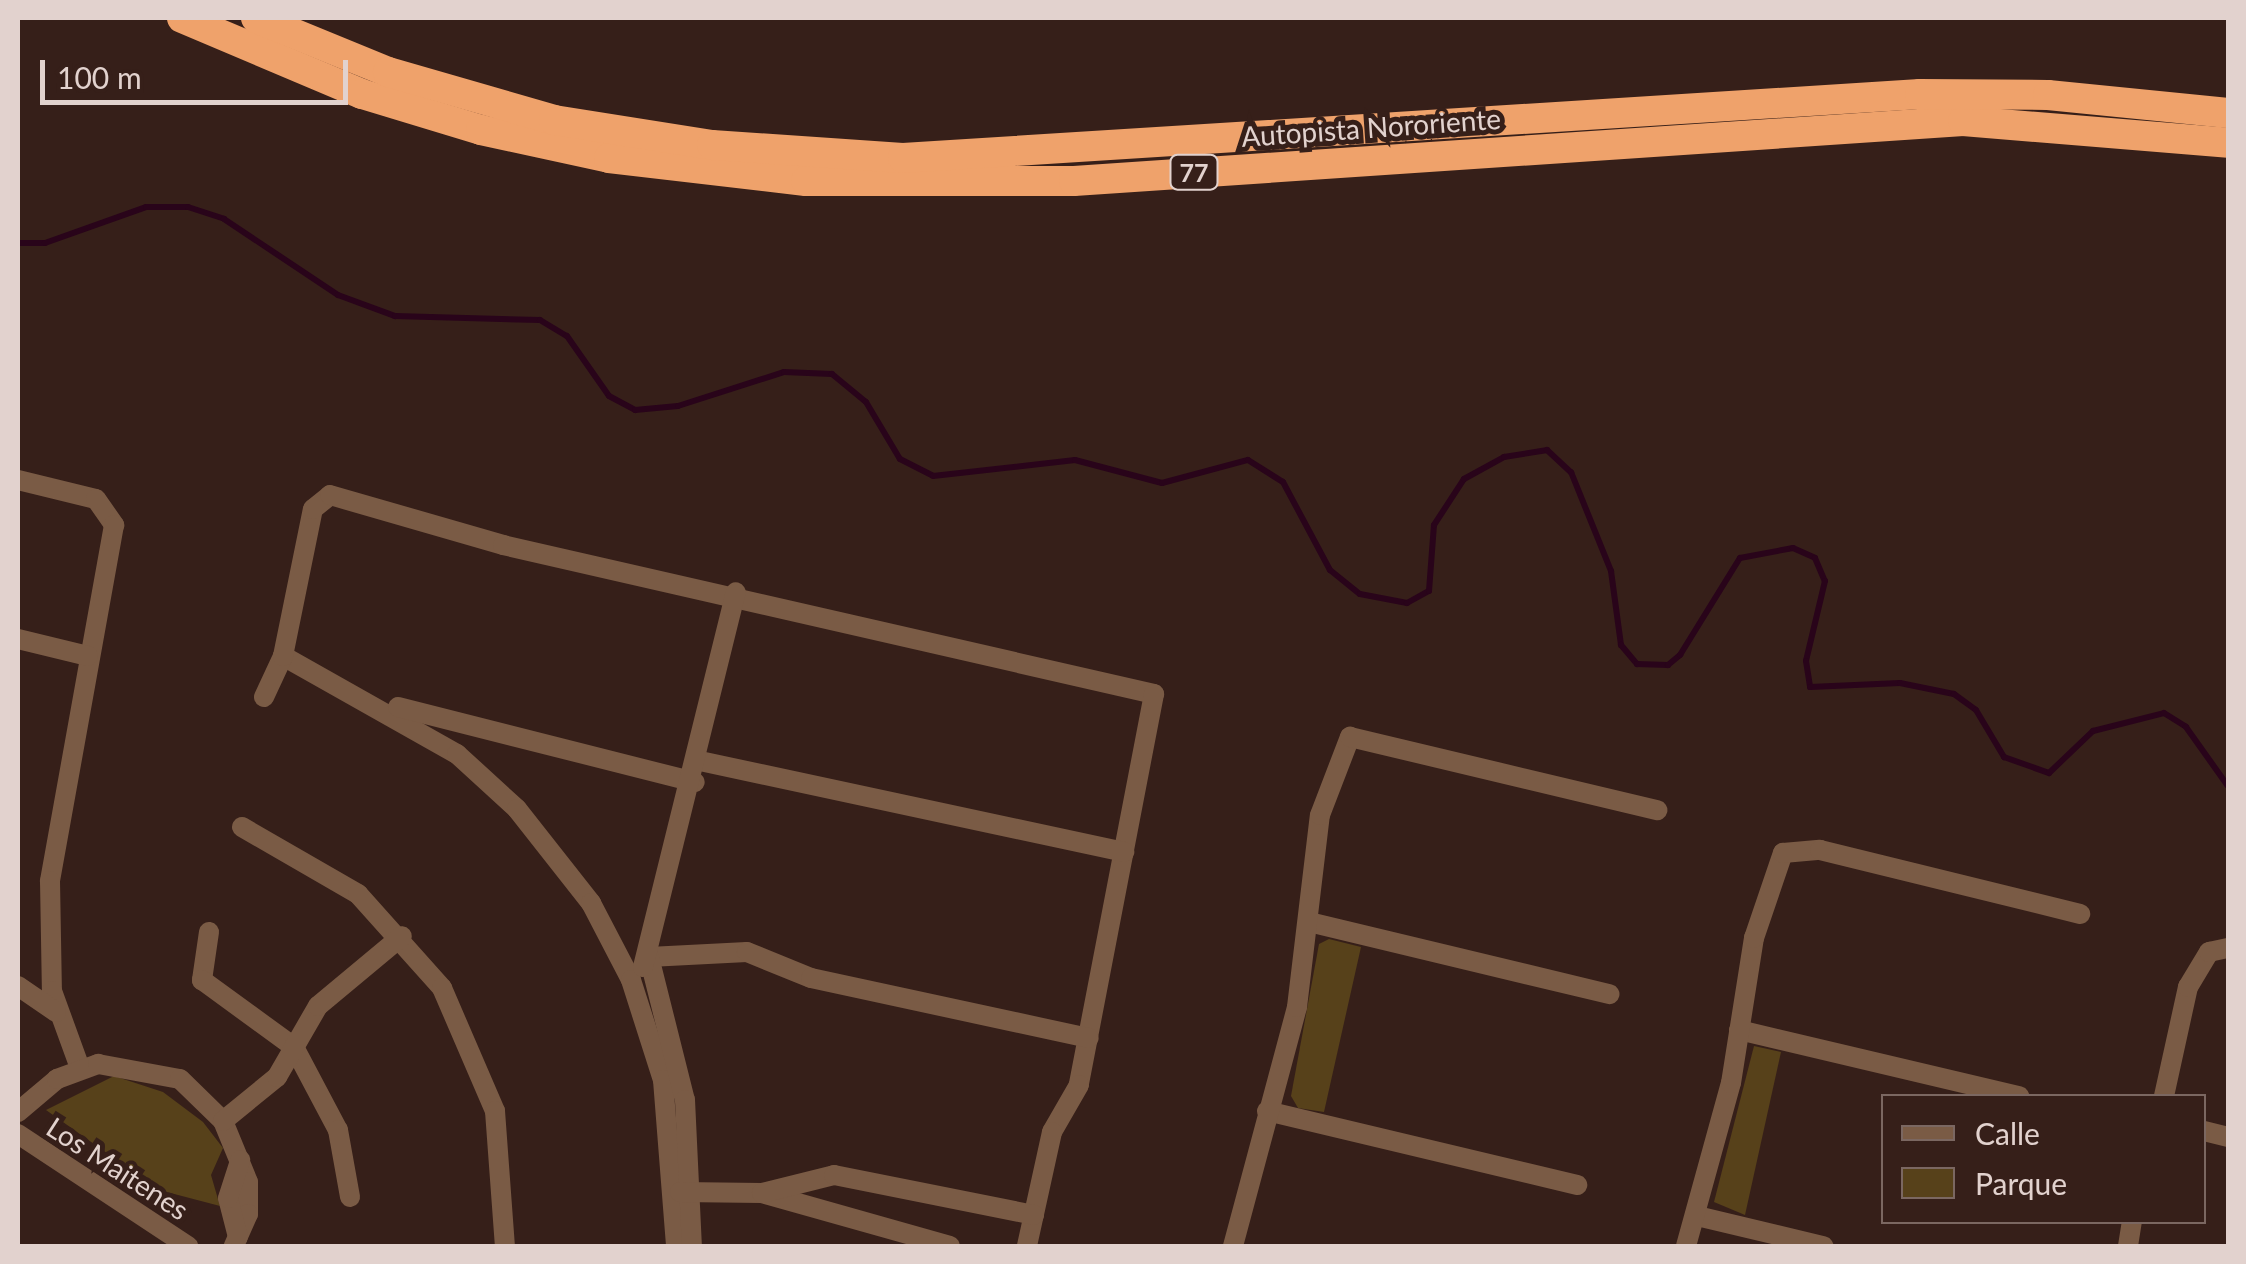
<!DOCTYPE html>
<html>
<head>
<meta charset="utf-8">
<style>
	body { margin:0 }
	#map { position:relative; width:2246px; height:1264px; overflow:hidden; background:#361f19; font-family:Lato,sans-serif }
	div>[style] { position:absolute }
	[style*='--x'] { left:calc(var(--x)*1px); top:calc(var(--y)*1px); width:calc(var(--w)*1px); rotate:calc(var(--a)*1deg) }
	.green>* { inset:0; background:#57411a }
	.stream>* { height:6px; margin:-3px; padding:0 3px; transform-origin:3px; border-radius:3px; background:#29041a }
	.minor>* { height:20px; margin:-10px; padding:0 10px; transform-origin:10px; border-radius:10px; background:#7a5b45 }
	.motorway>* { height:30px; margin:-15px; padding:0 15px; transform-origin:15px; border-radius:15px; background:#efa26b }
	span { translate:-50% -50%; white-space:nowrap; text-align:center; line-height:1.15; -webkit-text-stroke:10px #361f19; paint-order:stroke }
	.shield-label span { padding:2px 8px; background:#361f19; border:2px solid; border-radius:8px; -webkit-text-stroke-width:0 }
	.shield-label { font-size:25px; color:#e2d2ce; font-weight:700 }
	.street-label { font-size:28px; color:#e2d2ce }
	.frame { position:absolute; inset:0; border:20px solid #e2d2ce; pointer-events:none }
	.legend { position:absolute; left:1881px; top:1094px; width:325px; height:130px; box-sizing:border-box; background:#361f19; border:2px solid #7b6761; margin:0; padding:12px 18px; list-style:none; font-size:30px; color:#e2d2ce }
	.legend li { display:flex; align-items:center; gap:20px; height:50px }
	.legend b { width:50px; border:2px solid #7b6761 }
	.scale { position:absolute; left:40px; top:60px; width:308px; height:45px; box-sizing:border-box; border:5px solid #e2d2ce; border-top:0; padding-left:12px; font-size:30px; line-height:35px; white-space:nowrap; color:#e2d2ce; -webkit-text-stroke:8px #361f19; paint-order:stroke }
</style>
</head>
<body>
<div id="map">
	<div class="green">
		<i style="clip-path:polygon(1329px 939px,1361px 947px,1324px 1112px,1298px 1108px,1291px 1096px,1319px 944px)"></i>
		<i style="clip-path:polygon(1754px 1046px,1781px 1052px,1745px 1215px,1714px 1202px)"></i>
		<i style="clip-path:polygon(114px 1076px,163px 1092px,203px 1122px,223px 1148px,211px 1175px,220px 1206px,159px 1190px,46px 1110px)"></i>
	</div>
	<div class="stream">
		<i style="--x:18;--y:243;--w:27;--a:0"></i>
		<i style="--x:45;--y:243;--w:107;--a:-19.6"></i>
		<i style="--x:146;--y:207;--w:42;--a:0"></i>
		<i style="--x:188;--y:207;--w:38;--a:18"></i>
		<i style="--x:224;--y:219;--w:137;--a:33.7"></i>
		<i style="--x:338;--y:295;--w:61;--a:20.2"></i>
		<i style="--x:395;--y:316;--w:145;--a:1.6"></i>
		<i style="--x:540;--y:320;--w:31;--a:31"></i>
		<i style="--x:567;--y:336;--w:73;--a:55"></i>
		<i style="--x:609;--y:396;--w:30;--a:28"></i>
		<i style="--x:635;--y:410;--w:43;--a:-5.3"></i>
		<i style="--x:678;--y:406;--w:111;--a:-17.8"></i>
		<i style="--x:784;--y:372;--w:48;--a:2.4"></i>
		<i style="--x:832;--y:374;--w:44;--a:39.5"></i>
		<i style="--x:866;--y:402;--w:66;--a:59.2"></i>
		<i style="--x:900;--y:459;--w:37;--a:27"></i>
		<i style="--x:933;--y:476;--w:143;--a:-6.4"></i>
		<i style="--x:1075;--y:460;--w:90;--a:14.8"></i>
		<i style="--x:1162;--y:483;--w:89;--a:-15"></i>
		<i style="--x:1248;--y:460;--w:41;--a:32.2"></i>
		<i style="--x:1283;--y:482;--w:100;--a:61.9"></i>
		<i style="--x:1330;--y:570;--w:38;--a:39"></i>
		<i style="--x:1360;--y:594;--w:48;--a:10.8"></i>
		<i style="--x:1407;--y:603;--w:25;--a:-29"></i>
		<i style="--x:1429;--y:591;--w:66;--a:-85.7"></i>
		<i style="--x:1434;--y:525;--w:55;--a:-56.9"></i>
		<i style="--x:1464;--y:479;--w:46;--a:-28.8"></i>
		<i style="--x:1504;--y:457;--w:44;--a:-9.2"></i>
		<i style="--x:1547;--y:450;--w:33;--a:43"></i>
		<i style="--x:1571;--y:472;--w:107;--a:68"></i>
		<i style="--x:1611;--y:571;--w:75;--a:82.3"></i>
		<i style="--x:1621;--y:645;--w:25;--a:50"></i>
		<i style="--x:1637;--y:664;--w:31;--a:2"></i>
		<i style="--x:1668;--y:665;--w:16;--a:-40"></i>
		<i style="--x:1680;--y:655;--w:114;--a:-58.3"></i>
		<i style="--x:1740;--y:558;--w:54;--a:-10.7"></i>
		<i style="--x:1793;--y:548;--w:24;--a:24"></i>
		<i style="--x:1815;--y:558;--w:25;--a:67"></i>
		<i style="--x:1825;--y:581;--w:82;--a:103.4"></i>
		<i style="--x:1806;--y:661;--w:26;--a:81"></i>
		<i style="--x:1810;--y:687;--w:90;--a:-2.5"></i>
		<i style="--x:1900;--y:683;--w:55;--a:11.5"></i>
		<i style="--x:1954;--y:694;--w:27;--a:36"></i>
		<i style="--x:1976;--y:710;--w:55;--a:59.2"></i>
		<i style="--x:2004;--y:757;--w:48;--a:19.6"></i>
		<i style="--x:2049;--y:773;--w:61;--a:-43.7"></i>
		<i style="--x:2093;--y:731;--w:73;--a:-14.2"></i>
		<i style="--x:2164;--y:713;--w:26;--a:32"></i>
		<i style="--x:2186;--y:727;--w:72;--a:54.6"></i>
	</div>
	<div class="minor">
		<i style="--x:18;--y:480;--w:80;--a:13.7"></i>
		<i style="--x:96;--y:499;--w:32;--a:55"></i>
		<i style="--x:114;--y:525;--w:362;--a:100.2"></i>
		<i style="--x:50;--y:881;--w:110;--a:89"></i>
		<i style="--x:52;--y:991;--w:82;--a:70"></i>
		<i style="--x:18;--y:639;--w:72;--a:13.7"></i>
		<i style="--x:283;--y:656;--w:200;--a:29.4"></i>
		<i style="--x:457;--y:754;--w:81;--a:42.5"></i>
		<i style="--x:517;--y:809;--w:120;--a:51.8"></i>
		<i style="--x:591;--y:903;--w:87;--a:62.5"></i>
		<i style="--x:631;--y:980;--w:105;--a:72.3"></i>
		<i style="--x:663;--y:1080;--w:167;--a:85.5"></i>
		<i style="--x:264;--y:697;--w:45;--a:-65.1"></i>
		<i style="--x:283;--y:656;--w:150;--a:-78.5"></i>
		<i style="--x:313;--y:509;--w:22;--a:-39"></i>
		<i style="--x:330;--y:495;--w:180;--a:16.1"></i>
		<i style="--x:503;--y:545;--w:668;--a:12.89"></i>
		<i style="--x:1154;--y:694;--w:398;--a:100.9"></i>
		<i style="--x:1079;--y:1085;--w:54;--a:119.9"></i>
		<i style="--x:1052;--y:1132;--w:117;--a:102.4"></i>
		<i style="--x:398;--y:707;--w:306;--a:14.2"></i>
		<i style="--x:700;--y:761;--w:434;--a:12.1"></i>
		<i style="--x:242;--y:827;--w:134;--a:30"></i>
		<i style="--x:358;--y:894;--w:126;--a:48.2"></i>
		<i style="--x:442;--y:988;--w:134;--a:66.7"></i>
		<i style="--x:495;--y:1111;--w:135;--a:85.8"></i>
		<i style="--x:1309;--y:922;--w:309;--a:13.5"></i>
		<i style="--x:209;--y:932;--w:49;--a:98.3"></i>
		<i style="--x:202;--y:980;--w:114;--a:36.1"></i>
		<i style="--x:294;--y:1047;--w:94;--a:62.1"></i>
		<i style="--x:338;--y:1130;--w:68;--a:79.8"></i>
		<i style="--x:649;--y:957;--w:98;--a:-2.9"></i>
		<i style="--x:747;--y:952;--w:69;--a:22.1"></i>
		<i style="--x:811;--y:978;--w:284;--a:12.2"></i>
		<i style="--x:649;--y:957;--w:147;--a:75.9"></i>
		<i style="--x:685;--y:1100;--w:146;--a:87.3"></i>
		<i style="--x:643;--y:967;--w:386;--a:-76.1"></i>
		<i style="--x:18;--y:986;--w:46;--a:34.4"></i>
		<i style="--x:1739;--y:1030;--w:288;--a:13.3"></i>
		<i style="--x:2164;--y:1096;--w:112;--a:-77.6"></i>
		<i style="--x:2188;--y:987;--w:41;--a:-59"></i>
		<i style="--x:2209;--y:952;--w:19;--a:-12"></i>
		<i style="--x:1267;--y:1111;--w:319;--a:13.4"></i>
		<i style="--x:18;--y:1112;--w:51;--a:-40.2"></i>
		<i style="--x:57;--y:1079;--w:44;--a:-20.1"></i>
		<i style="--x:98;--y:1064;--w:83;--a:10.4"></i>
		<i style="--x:180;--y:1079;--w:60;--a:44.3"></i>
		<i style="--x:223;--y:1121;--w:66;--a:67.7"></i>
		<i style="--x:248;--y:1182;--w:32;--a:90"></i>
		<i style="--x:248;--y:1214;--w:35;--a:114"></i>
		<i style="--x:223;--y:1121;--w:70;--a:-39.2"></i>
		<i style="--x:277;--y:1077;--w:82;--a:-60"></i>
		<i style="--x:318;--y:1006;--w:109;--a:-39.8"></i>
		<i style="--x:2204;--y:1131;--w:25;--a:14"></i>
		<i style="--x:18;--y:1134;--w:204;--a:33.4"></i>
		<i style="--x:680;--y:1192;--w:82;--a:0.7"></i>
		<i style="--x:762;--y:1193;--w:195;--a:15.7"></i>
		<i style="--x:762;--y:1193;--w:74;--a:-14"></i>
		<i style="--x:834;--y:1175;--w:204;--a:11.3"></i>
		<i style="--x:1697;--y:1216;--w:130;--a:13.4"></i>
		<i style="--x:238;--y:1237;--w:40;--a:-104.4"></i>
		<i style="--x:228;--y:1198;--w:40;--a:-72"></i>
		<i style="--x:1233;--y:1246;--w:247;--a:-75"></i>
		<i style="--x:1297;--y:1007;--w:193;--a:-83.2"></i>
		<i style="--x:1320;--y:815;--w:84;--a:-69"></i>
		<i style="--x:1350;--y:737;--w:316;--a:13.4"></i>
		<i style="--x:1686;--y:1246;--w:169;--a:-74.6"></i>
		<i style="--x:1731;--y:1083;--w:147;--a:-81"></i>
		<i style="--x:1754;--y:938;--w:90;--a:-71.2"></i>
		<i style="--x:1783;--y:853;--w:37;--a:-5"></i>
		<i style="--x:1820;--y:850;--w:268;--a:13.8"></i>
		<i style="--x:2128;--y:1246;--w:24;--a:-81"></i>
	</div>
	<div class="motorway">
		<i style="--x:182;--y:18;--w:195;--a:22.9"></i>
		<i style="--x:362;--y:94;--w:124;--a:16.8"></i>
		<i style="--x:481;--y:130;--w:131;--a:12.3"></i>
		<i style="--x:609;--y:158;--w:198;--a:6.7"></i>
		<i style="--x:806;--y:181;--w:268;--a:0"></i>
		<i style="--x:1074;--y:181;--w:891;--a:-3.86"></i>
		<i style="--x:1963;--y:121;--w:266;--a:4.7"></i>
		<i style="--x:256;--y:18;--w:143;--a:22.2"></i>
		<i style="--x:388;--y:72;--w:173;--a:16.1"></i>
		<i style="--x:554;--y:120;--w:160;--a:9"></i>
		<i style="--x:712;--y:145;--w:191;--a:3.9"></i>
		<i style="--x:903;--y:158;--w:1019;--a:-3.6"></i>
		<i style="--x:1920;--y:94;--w:128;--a:0.4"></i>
		<i style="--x:2048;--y:95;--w:181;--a:5.7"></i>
	</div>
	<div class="shield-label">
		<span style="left:1194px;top:172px">77</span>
	</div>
	<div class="street-label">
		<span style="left:1371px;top:127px;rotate:-4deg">Autopista Nororiente</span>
		<span style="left:118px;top:1168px;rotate:33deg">Los Maitenes</span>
	</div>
	<div class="frame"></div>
	<ul class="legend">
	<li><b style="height:12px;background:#7a5b45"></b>Calle</li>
	<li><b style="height:28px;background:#57411a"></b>Parque</li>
	</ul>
	<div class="scale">100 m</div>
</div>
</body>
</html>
